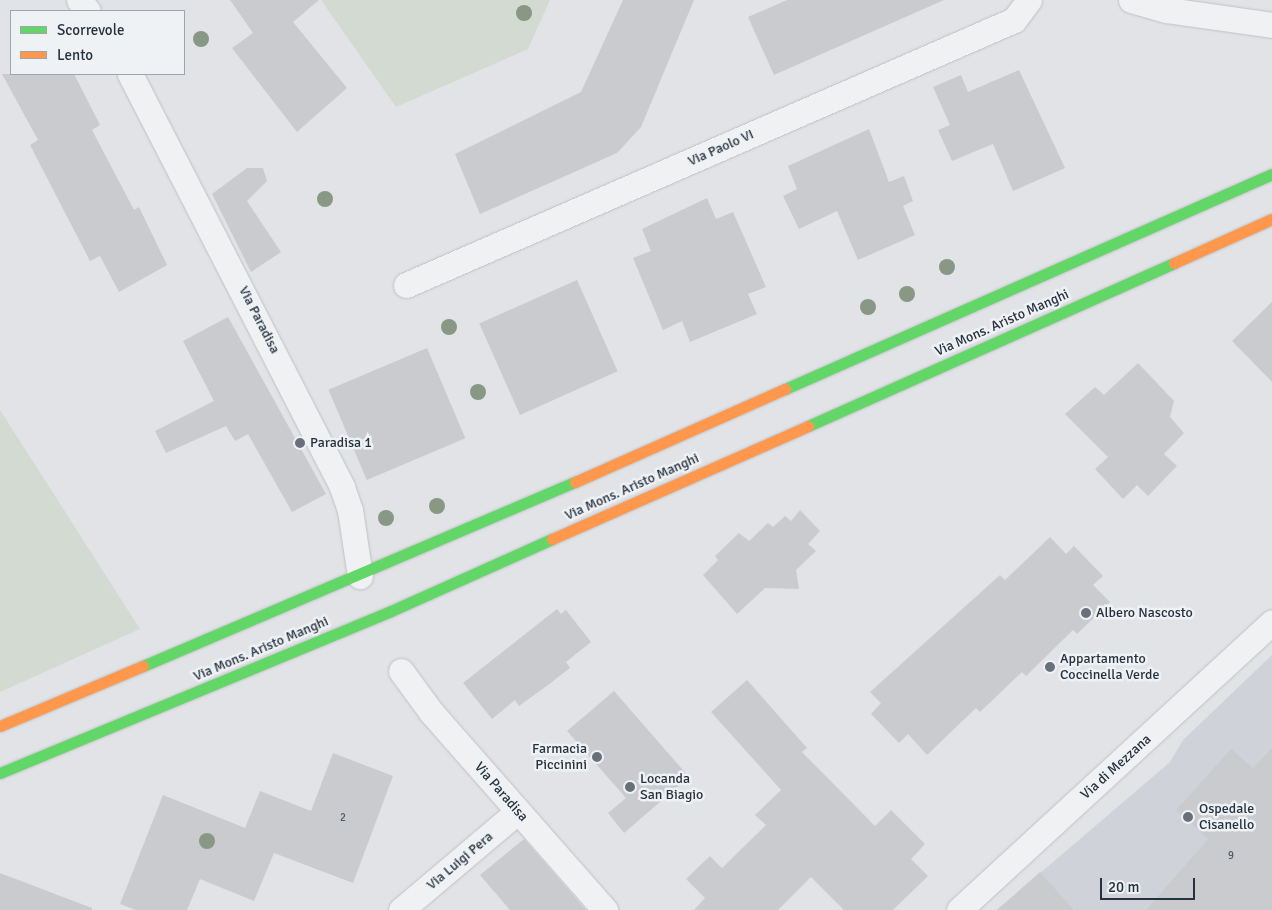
<!DOCTYPE html>
<html>
<head>
<meta charset="utf-8">
<style>
	body { margin:0 }
	#map { position:relative; width:1272px; height:910px; overflow:hidden; background:#e1e3e6; font-family:Signika,sans-serif }
	div>[style] { position:absolute }
	[style*='--x'] { left:calc(var(--x)*1px); top:calc(var(--y)*1px); width:calc(var(--w)*1px); rotate:calc(var(--a)*1deg) }
	.built>* { inset:0; background:#cfd3d9 }
	.green>* { inset:0; background:#d2dad1 }
	.building>* { inset:0; background:#c9cbce; transform-origin:0 0 }
	.roads { filter:drop-shadow(0 0 1px #bfc1c4) drop-shadow(0 0 1px #bfc1c4) }
	.street>* { height:25px; margin:-12.5px; padding:0 12.5px; transform-origin:12.5px; border-radius:12.5px; background:#f0f1f3 }
	.fast>* { height:11px; margin:-5.5px; padding:0 5.5px; transform-origin:5.5px; border-radius:5.5px; background:#63d668 }
	.slow>* { height:11px; margin:-5.5px; padding:0 5.5px; transform-origin:5.5px; border-radius:5.5px; background:#ff974d }
	.trees>* { width:16px; height:16px; margin:-8px; border-radius:50%; background:#889885 }
	.dots>* { width:14px; height:14px; translate:-50% -50%; box-sizing:border-box; border:2px solid #eef2f5; border-radius:50% }
	span { translate:-50% -50%; white-space:nowrap; text-align:center; line-height:1.15; -webkit-text-stroke:5px #eef2f5; paint-order:stroke }
	.number-label { font-size:11px; color:#515964 }
	.number-label span { -webkit-text-stroke-width:0 }
	.street-label { font-size:14px; color:#28323f }
	.poi-label { font-size:14px; color:#28323f }
	.left { translate:0 -50%; text-align:left }
	.right { translate:-100% -50%; text-align:right }
	.legend { position:absolute; left:10px; top:10px; width:175px; height:65px; box-sizing:border-box; background:#eef2f5; border:1px solid #9fa5ac; margin:0; padding:6px 9px; list-style:none; font-size:15px; color:#28323f }
	.legend li { display:flex; align-items:center; gap:10px; height:25px }
	.legend b { width:25px; border:1px solid #9fa5ac }
	.scale { position:absolute; left:1100px; top:878px; width:95px; height:22px; box-sizing:border-box; border:2px solid #28323f; border-top:0; padding-left:6px; font-size:15px; line-height:18px; white-space:nowrap; color:#28323f; -webkit-text-stroke:4px #eef2f5; paint-order:stroke }
</style>
</head>
<body>
<div id="map">
	<div class="built">
		<i style="clip-path:polygon(1272px 655px,1272px 910px,997px 910px,1170px 762px,1183px 740px)"></i>
	</div>
	<div class="green">
		<i style="clip-path:polygon(321px 0,550px 0,528px 49px,396px 107px)"></i>
		<i style="clip-path:polygon(0 410px,140px 629px,0 692px)"></i>
	</div>
	<div class="building">
		<i style="clip-path:polygon(230px 0,319px 0,293px 22px,347px 88px,297px 132px,232px 48px,253px 33px)"></i>
		<i style="clip-path:polygon(623px 0,694px 0,641px 127px,617px 153px,480px 214px,455px 154px,581px 92px)"></i>
		<i style="clip-path:polygon(787px 0,944px 0,774px 75px,748px 17px)"></i>
		<i style="clip-path:polygon(1019px 70px,1065px 168px,1013px 191px,993px 144px,952px 161px,938px 130px,950px 125px,933px 87px,961px 75px,968px 92px)"></i>
		<i style="clip-path:polygon(2px 74px,74px 74px,100px 125px,92px 130px,134px 210px,139px 207px,167px 265px,119px 292px,100px 256px,90px 261px,30px 145px,38px 140px)"></i>
		<i style="clip-path:polygon(869px 129px,889px 182px,904px 176px,913px 201px,903px 206px,915px 235px,858px 260px,837px 211px,799px 229px,783px 196px,797px 189px,788px 166px)"></i>
		<i style="clip-path:polygon(247px 168px,263px 168px,267px 181px,247px 201px,281px 252px,251px 272px,212px 194px)"></i>
		<i style="clip-path:polygon(707px 198px,716px 219px,733px 212px,766px 287px,748px 294px,757px 314px,690px 342px,682px 321px,663px 330px,633px 258px,651px 251px,642px 229px)"></i>
		<i style="left:577px;top:280px;width:100px;height:107px;rotate:66deg"></i>
		<i style="clip-path:polygon(1272px 302px,1272px 382px,1232px 341px)"></i>
		<i style="clip-path:polygon(228px 317px,326px 494px,292px 512px,248px 434px,235px 441px,226px 426px,166px 453px,155px 431px,214px 401px,183px 341px)"></i>
		<i style="left:427px;top:348px;width:98px;height:107px;rotate:67deg"></i>
		<i style="clip-path:polygon(1138px 363px,1174px 401px,1170px 417px,1184px 433px,1164px 454px,1177px 466px,1148px 496px,1137px 485px,1123px 499px,1095px 469px,1108px 457px,1065px 414px,1095px 387px,1104px 395px)"></i>
		<i style="clip-path:polygon(800px 510px,820px 531px,808px 544px,816px 551px,796px 570px,799px 589px,765px 588px,737px 614px,703px 575px,718px 560px,715px 556px,739px 533px,749px 541px,768px 523px,773px 527px,785px 516px,791px 521px)"></i>
		<i style="clip-path:polygon(1050px 537px,1066px 554px,1074px 546px,1103px 576px,1093px 585px,1110px 602px,1077px 634px,1073px 630px,1026px 676px,1022px 672px,980px 712px,976px 708px,927px 755px,908px 734px,899px 743px,871px 714px,881px 703px,870px 692px,1000px 575px,1005px 580px)"></i>
		<i style="clip-path:polygon(557px 609px,561px 614px,566px 610px,591px 642px,566px 662px,570px 668px,548px 685px,519px 706px,515px 700px,492px 719px,463px 683px)"></i>
		<i style="clip-path:polygon(747px 680px,807px 748px,802px 752px,875px 826px,891px 810px,925px 844px,911px 859px,928px 876px,893px 910px,844px 910px,811px 877px,778px 910px,694px 910px,705px 898px,686px 879px,710px 856px,722px 868px,766px 825px,755px 815px,781px 790px,711px 712px)"></i>
		<i style="clip-path:polygon(614px 691px,689px 777px,624px 833px,608px 813px,626px 798px,567px 731px)"></i>
		<i style="clip-path:polygon(1272px 748px,1272px 910px,1146px 910px,1208px 839px,1176px 810px,1231px 749px,1253px 768px)"></i>
		<i style="clip-path:polygon(333px 753px,393px 776px,353px 883px,274px 853px,254px 901px,200px 879px,187px 910px,136px 910px,120px 904px,163px 795px,245px 828px,260px 791px,311px 811px)"></i>
		<i style="clip-path:polygon(524px 839px,586px 910px,510px 910px,480px 875px)"></i>
		<i style="clip-path:polygon(1040px 872px,1074px 910px,997px 910px)"></i>
		<i style="clip-path:polygon(0 873px,92px 908px,92px 910px,0 910px)"></i>
	</div>
	<div class="roads">
		<div class="street">
			<i style="--x:79;--y:0;--w:14;--a:51"></i>
			<i style="--x:1131;--y:0;--w:37;--a:16"></i>
			<i style="--x:1167;--y:10;--w:106;--a:8.1"></i>
			<i style="--x:130;--y:74;--w:464;--a:62.8"></i>
			<i style="--x:342;--y:487;--w:24;--a:71"></i>
			<i style="--x:350;--y:510;--w:67;--a:81.4"></i>
			<i style="--x:406;--y:285;--w:663;--a:-23.55"></i>
			<i style="--x:1014;--y:20;--w:25;--a:-53"></i>
			<i style="--x:401;--y:671;--w:51;--a:53.8"></i>
			<i style="--x:431;--y:712;--w:264;--a:48.7"></i>
			<i style="--x:401;--y:910;--w:153;--a:-40.2"></i>
			<i style="--x:959;--y:910;--w:425;--a:-42.6"></i>
		</div>
		<div class="fast">
			<i style="--x:785;--y:389;--w:532;--a:-23.82"></i>
			<i style="--x:808;--y:426;--w:401;--a:-24"></i>
			<i style="--x:143;--y:666;--w:470;--a:-23.1"></i>
			<i style="--x:0;--y:773;--w:423;--a:-22.5"></i>
			<i style="--x:391;--y:611;--w:176;--a:-24.1"></i>
		</div>
		<div class="slow">
			<i style="--x:1174;--y:263;--w:107;--a:-24.2"></i>
			<i style="--x:575;--y:482;--w:230;--a:-23.9"></i>
			<i style="--x:552;--y:539;--w:280;--a:-23.8"></i>
			<i style="--x:0;--y:726;--w:155;--a:-22.8"></i>
		</div>
	</div>
	<div class="trees">
		<i style="left:524px;top:13px"></i>
		<i style="left:201px;top:39px"></i>
		<i style="left:325px;top:199px"></i>
		<i style="left:947px;top:267px"></i>
		<i style="left:907px;top:294px"></i>
		<i style="left:868px;top:307px"></i>
		<i style="left:449px;top:327px"></i>
		<i style="left:478px;top:392px"></i>
		<i style="left:437px;top:506px"></i>
		<i style="left:386px;top:518px"></i>
		<i style="left:207px;top:841px"></i>
	</div>
	<div class="dots">
		<i style="left:300px;top:443px;background:#697079"></i>
		<i style="left:1086px;top:613px;background:#697079"></i>
		<i style="left:1050px;top:667px;background:#697079"></i>
		<i style="left:597px;top:757px;background:#697079"></i>
		<i style="left:630px;top:787px;background:#697079"></i>
		<i style="left:1188px;top:817px;background:#697079"></i>
	</div>
	<div class="number-label">
		<span style="left:343px;top:818px">2</span>
		<span style="left:1231px;top:856px">9</span>
	</div>
	<div class="street-label">
		<span style="left:721px;top:148px;rotate:-24deg">Via Paolo VI</span>
		<span style="left:259px;top:320px;rotate:63deg">Via Paradisa</span>
		<span style="left:1002px;top:323px;rotate:-24deg">Via Mons. Aristo Manghi</span>
		<span style="left:632px;top:487px;rotate:-24deg">Via Mons. Aristo Manghi</span>
		<span style="left:261px;top:649px;rotate:-23deg">Via Mons. Aristo Manghi</span>
		<span style="left:1116px;top:767px;rotate:-42deg">Via di Mezzana</span>
		<span style="left:501px;top:792px;rotate:49deg">Via Paradisa</span>
		<span style="left:460px;top:861px;rotate:-40deg">Via Luigi Pera</span>
	</div>
	<div class="poi-label">
		<span class="left" style="left:310px;top:443px">Paradisa 1</span>
		<span class="left" style="left:1096px;top:613px">Albero Nascosto</span>
		<span class="left" style="left:1060px;top:667px">Appartamento<br>Coccinella Verde</span>
		<span class="right" style="left:587px;top:757px">Farmacia<br>Piccinini</span>
		<span class="left" style="left:640px;top:787px">Locanda<br>San Biagio</span>
		<span class="left" style="left:1199px;top:817px">Ospedale<br>Cisanello</span>
	</div>
	<ul class="legend">
	<li><b style="height:6px;background:#63d668"></b>Scorrevole</li>
	<li><b style="height:6px;background:#ff974d"></b>Lento</li>
	</ul>
	<div class="scale">20 m</div>
</div>
</body>
</html>
